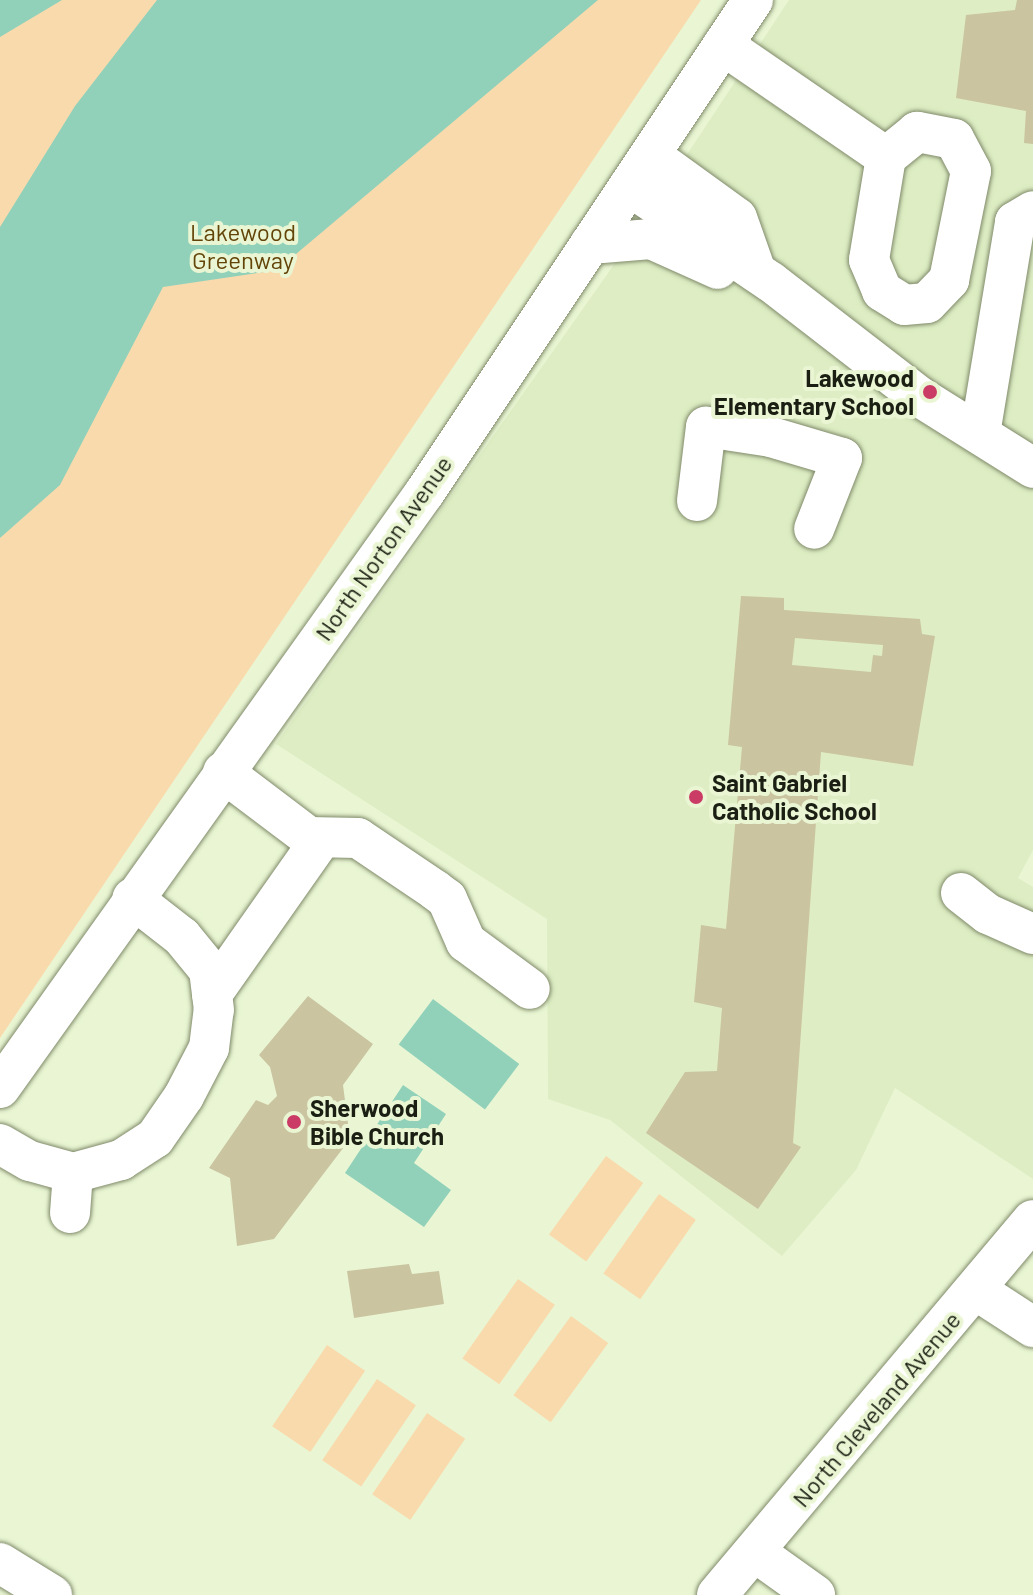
<!DOCTYPE html>
<html>
<head>
<meta charset="utf-8">
<style>
	body { margin:0 }
	#map { position:relative; width:1033px; height:1595px; overflow:hidden; background:#eaf6d3; font-family:Barlow,sans-serif }
	div>[style] { position:absolute }
	[style*='--x'] { left:calc(var(--x)*1px); top:calc(var(--y)*1px); width:calc(var(--w)*1px); rotate:calc(var(--a)*1deg) }
	.built>* { inset:0; background:#deedc3 }
	.green>* { inset:0; background:#f9daad; transform-origin:0 0 }
	.water>* { inset:0; background:#91d1ba; transform-origin:0 0 }
	.building>* { inset:0; background:#cac4a1 }
	.roads { filter:drop-shadow(0 0 2px #7f8a6a) drop-shadow(0 0 2px #7f8a6a) }
	.minor>* { height:40px; margin:-20px; padding:0 20px; transform-origin:20px; border-radius:20px; background:#fff }
	.dots>* { width:22px; height:22px; translate:-50% -50%; box-sizing:border-box; border:4px solid #eaf6d3; border-radius:50% }
	span { translate:-50% -50%; white-space:nowrap; text-align:center; line-height:1.15; -webkit-text-stroke:8px #eaf6d3; paint-order:stroke }
	.park-label { font-size:24px; color:#634408 }
	.poi-label { font-size:24px; color:#1b1f13; font-weight:700 }
	.right { translate:-100% -50%; text-align:right }
	.left { translate:0 -50%; text-align:left }
	.street-label { font-size:24px; color:#1b1f13 }
</style>
</head>
<body>
<div id="map">
	<div class="built">
		<i style="clip-path:polygon(789px 0,1033px 0,1033px 850px,1018px 878px,1033px 887px,1033px 1179px,895px 1088px,856px 1170px,782px 1256px,610px 1120px,548px 1099px,547px 919px,276px 744px,620px 256px)"></i>
	</div>
	<div class="green">
		<i style="clip-path:polygon(0 0,701px 0,0 1038px)"></i>
		<i style="left:606px;top:1156px;width:46px;height:97px;rotate:36deg"></i>
		<i style="left:659px;top:1194px;width:45px;height:97px;rotate:35deg"></i>
		<i style="left:518px;top:1279px;width:45px;height:97px;rotate:35deg"></i>
		<i style="left:571px;top:1316px;width:46px;height:98px;rotate:36deg"></i>
		<i style="left:327px;top:1345px;width:46px;height:98px;rotate:34deg"></i>
		<i style="left:377px;top:1379px;width:47px;height:98px;rotate:34deg"></i>
		<i style="left:427px;top:1413px;width:46px;height:98px;rotate:34deg"></i>
	</div>
	<div class="water">
		<i style="clip-path:polygon(0 0,62px 0,0 37px)"></i>
		<i style="clip-path:polygon(157px 0,598px 0,277px 270px,163px 287px,60px 485px,0 538px,0 227px,75px 106px)"></i>
		<i style="left:433px;top:999px;width:108px;height:57px;rotate:37deg"></i>
		<i style="clip-path:polygon(403px 1085px,446px 1114px,414px 1163px,451px 1190px,424px 1227px,345px 1173px)"></i>
	</div>
	<div class="building">
		<i style="clip-path:polygon(1017px 0,1033px 0,1033px 144px,1024px 143px,1026px 111px,956px 98px,966px 15px,1015px 10px)"></i>
		<i style="clip-path:polygon(evenodd,741px 596px,784px 598px,784px 610px,920px 619px,922px 634px,935px 636px,913px 766px,821px 752px,793px 1143px,801px 1147px,758px 1209px,646px 1133px,685px 1072px,717px 1071px,722px 1008px,694px 1002px,701px 925px,726px 929px,742px 747px,728px 745px,741px 596px,795px 638px,883px 645px,882px 656px,873px 655px,871px 672px,792px 665px,795px 638px)"></i>
		<i style="clip-path:polygon(308px 996px,373px 1044px,343px 1085px,350px 1139px,274px 1239px,237px 1246px,230px 1178px,209px 1168px,256px 1100px,268px 1105px,277px 1096px,270px 1067px,259px 1055px)"></i>
		<i style="clip-path:polygon(409px 1264px,412px 1274px,439px 1271px,444px 1304px,354px 1318px,347px 1271px)"></i>
	</div>
	<div class="roads">
		<div class="minor">
			<i style="--x:723;--y:45;--w:198;--a:34.5"></i>
			<i style="--x:886;--y:157;--w:104;--a:99.4"></i>
			<i style="--x:869;--y:260;--w:34;--a:67"></i>
			<i style="--x:882;--y:291;--w:26;--a:32"></i>
			<i style="--x:904;--y:305;--w:23;--a:-5"></i>
			<i style="--x:927;--y:303;--w:32;--a:-46"></i>
			<i style="--x:949;--y:280;--w:111;--a:-78.6"></i>
			<i style="--x:971;--y:171;--w:36;--a:-118"></i>
			<i style="--x:954;--y:139;--w:38;--a:-169"></i>
			<i style="--x:917;--y:132;--w:40;--a:141"></i>
			<i style="--x:650;--y:155;--w:107;--a:35.9"></i>
			<i style="--x:737;--y:218;--w:57;--a:70.6"></i>
			<i style="--x:629;--y:186;--w:171;--a:34.1"></i>
			<i style="--x:771;--y:282;--w:188;--a:37.7"></i>
			<i style="--x:920;--y:397;--w:133;--a:32.1"></i>
			<i style="--x:590;--y:244;--w:61;--a:-4.7"></i>
			<i style="--x:651;--y:239;--w:73;--a:24.1"></i>
			<i style="--x:980;--y:434;--w:215;--a:-80.6"></i>
			<i style="--x:1015;--y:222;--w:21;--a:-31"></i>
			<i style="--x:697;--y:501;--w:75;--a:-83.1"></i>
			<i style="--x:706;--y:427;--w:66;--a:8.7"></i>
			<i style="--x:771;--y:437;--w:74;--a:16.5"></i>
			<i style="--x:842;--y:458;--w:76;--a:111.5"></i>
			<i style="--x:223;--y:772;--w:108;--a:37.1"></i>
			<i style="--x:309;--y:837;--w:49;--a:1.2"></i>
			<i style="--x:358;--y:838;--w:93;--a:34"></i>
			<i style="--x:435;--y:890;--w:15;--a:37"></i>
			<i style="--x:447;--y:899;--w:47;--a:66.2"></i>
			<i style="--x:466;--y:942;--w:79;--a:36.3"></i>
			<i style="--x:961;--y:893;--w:34;--a:38"></i>
			<i style="--x:988;--y:914;--w:49;--a:24"></i>
			<i style="--x:212;--y:994;--w:189;--a:-54.9"></i>
			<i style="--x:0;--y:1088;--w:732;--a:-54.51"></i>
			<i style="--x:425;--y:492;--w:591;--a:-56.31"></i>
			<i style="--x:0;--y:1144;--w:34;--a:30"></i>
			<i style="--x:30;--y:1161;--w:45;--a:15.6"></i>
			<i style="--x:73;--y:1173;--w:50;--a:-15.2"></i>
			<i style="--x:121;--y:1160;--w:40;--a:-32.9"></i>
			<i style="--x:155;--y:1138;--w:51;--a:-55.4"></i>
			<i style="--x:184;--y:1096;--w:54;--a:-62.5"></i>
			<i style="--x:209;--y:1048;--w:38;--a:-83"></i>
			<i style="--x:214;--y:1010;--w:40;--a:-97.1"></i>
			<i style="--x:209;--y:970;--w:43;--a:-129.3"></i>
			<i style="--x:182;--y:937;--w:63;--a:-142"></i>
			<i style="--x:70;--y:1213;--w:40;--a:-85.7"></i>
			<i style="--x:976;--y:1290;--w:68;--a:33"></i>
			<i style="--x:755;--y:1552;--w:74;--a:35.6"></i>
			<i style="--x:0;--y:1563;--w:61;--a:31.6"></i>
			<i style="--x:717;--y:1595;--w:490;--a:-49.9"></i>
		</div>
	</div>
	<div class="dots">
		<i style="left:930px;top:392px;background:#ca3c66"></i>
		<i style="left:696px;top:797px;background:#ca3c66"></i>
		<i style="left:294px;top:1122px;background:#ca3c66"></i>
	</div>
	<div class="park-label">
		<span style="left:243px;top:246px">Lakewood<br>Greenway</span>
	</div>
	<div class="poi-label">
		<span class="right" style="left:914px;top:392px">Lakewood<br>Elementary School</span>
		<span class="left" style="left:712px;top:797px">Saint Gabriel<br>Catholic School</span>
		<span class="left" style="left:310px;top:1122px">Sherwood<br>Bible Church</span>
	</div>
	<div class="street-label">
		<span style="left:383px;top:548px;rotate:-55deg">North Norton Avenue</span>
		<span style="left:876px;top:1409px;rotate:-50deg">North Cleveland Avenue</span>
	</div>
</div>
</body>
</html>
